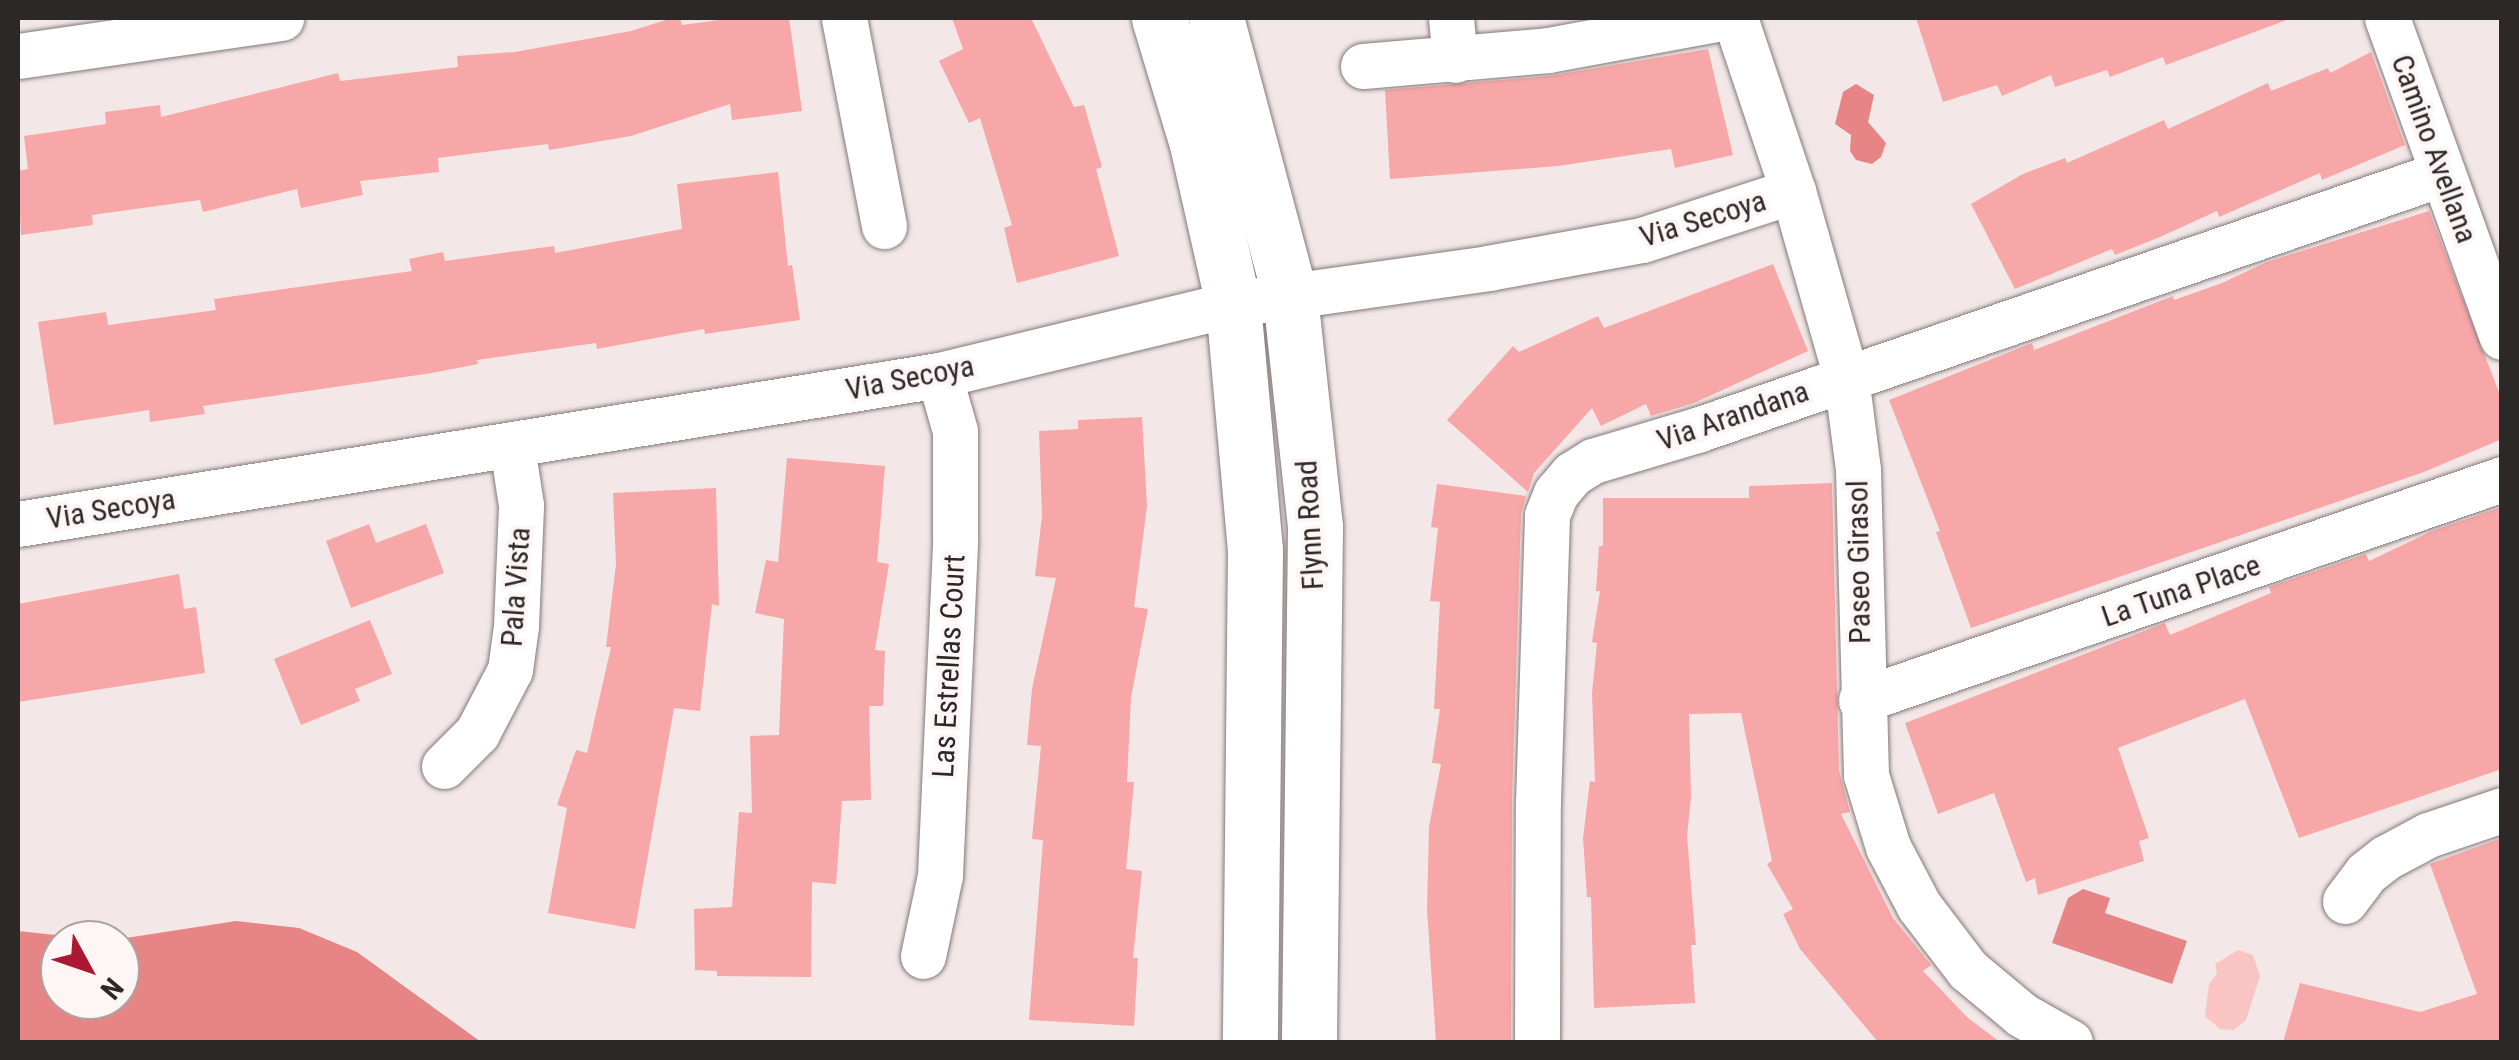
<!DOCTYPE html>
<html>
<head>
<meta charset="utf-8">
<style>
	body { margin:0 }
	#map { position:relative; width:2519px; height:1060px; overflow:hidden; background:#f3e8e7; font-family:"Roboto Condensed",sans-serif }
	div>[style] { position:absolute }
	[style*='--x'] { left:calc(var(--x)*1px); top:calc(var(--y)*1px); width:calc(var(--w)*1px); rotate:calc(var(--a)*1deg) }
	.green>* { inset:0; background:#fac4c3 }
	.water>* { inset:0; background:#e68486 }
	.building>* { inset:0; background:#f7a7a7 }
	.roads { filter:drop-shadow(0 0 2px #837979) drop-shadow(0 0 2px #837979) }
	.minor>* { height:45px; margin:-22.5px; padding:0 22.5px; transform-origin:22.5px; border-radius:22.5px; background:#fff }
	.major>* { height:55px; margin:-27.5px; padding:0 27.5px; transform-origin:27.5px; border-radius:27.5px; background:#fff }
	span { translate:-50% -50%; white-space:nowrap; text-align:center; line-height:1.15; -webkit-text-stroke:8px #fef6f5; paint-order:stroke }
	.street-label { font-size:30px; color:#2c2828 }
	.frame { position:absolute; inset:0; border:20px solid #2c2828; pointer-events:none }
	.north { position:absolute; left:40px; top:920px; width:100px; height:100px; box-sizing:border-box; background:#fef6f5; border:2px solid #aaa4a3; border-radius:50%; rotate:130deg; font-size:28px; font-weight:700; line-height:40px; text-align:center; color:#2c2828 }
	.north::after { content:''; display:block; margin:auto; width:35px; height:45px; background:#ac1731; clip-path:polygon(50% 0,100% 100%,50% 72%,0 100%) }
</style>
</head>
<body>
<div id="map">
	<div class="green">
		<i style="clip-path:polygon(2238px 950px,2253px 955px,2260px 976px,2246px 1020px,2234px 1030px,2220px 1029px,2205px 1016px,2209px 984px,2217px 974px,2215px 964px)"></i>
	</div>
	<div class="water">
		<i style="clip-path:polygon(1856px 84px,1874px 95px,1868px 122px,1886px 143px,1881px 157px,1872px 164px,1856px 160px,1850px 151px,1851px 135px,1835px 124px,1843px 92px)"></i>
		<i style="clip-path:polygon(2083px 889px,2110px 898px,2105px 913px,2187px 941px,2172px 984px,2052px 943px,2068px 898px)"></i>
		<i style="clip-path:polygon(236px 921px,299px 928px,357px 952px,481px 1042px,18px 1042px,18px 931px,102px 940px,60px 940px,60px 1000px,120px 1000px,120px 940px,113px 940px)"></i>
	</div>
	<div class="building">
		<i style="clip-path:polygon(672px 18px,680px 18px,682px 25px,734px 18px,789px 18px,802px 111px,732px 120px,730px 104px,631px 136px,549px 150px,548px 144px,438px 158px,439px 172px,360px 181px,363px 195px,301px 208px,297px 189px,203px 212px,200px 200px,92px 215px,93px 225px,21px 235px,18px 171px,28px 169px,24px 136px,106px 124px,105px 112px,160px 105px,161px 117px,338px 73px,340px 81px,458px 67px,457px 56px,515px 52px,631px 31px)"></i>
		<i style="clip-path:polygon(952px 18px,1031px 18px,1074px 107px,1084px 105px,1102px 167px,1096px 169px,1119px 256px,1017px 283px,1004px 228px,1012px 225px,980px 118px,969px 123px,939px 61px,963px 49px)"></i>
		<i style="clip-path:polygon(1916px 18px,2292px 18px,2166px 65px,2163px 57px,2110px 77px,2107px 70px,2055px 87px,2051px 75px,2002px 96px,1997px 85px,1943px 102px)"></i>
		<i style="clip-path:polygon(1708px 49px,1733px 155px,1675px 168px,1671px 149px,1558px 166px,1390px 179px,1385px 90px,1550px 76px)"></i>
		<i style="clip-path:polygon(2371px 52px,2405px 145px,2322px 180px,2320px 173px,2219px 217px,2217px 211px,2160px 237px,2115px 255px,2112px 249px,2015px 289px,1971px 204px,2023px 174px,2065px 158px,2067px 163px,2164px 120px,2168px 129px,2268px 83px,2271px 91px,2328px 68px,2330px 73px)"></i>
		<i style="clip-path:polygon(778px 172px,788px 266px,792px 265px,800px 320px,705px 334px,704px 329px,597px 349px,596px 343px,477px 360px,478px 364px,432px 373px,203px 406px,205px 414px,150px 422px,149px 410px,54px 425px,38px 322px,106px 312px,108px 325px,216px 310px,214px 299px,412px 271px,409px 259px,443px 252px,445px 261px,554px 246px,555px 253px,682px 229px,677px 184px)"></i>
		<i style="clip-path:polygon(2429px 211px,2502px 400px,2502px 439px,2424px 472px,1971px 628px,1936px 532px,1940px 531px,1889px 400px,2032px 343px,2034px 350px,2173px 296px,2174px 300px,2222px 283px,2267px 262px)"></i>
		<i style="clip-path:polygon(1773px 264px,1808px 351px,1694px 403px,1651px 416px,1646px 404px,1601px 426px,1592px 408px,1534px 473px,1528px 492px,1447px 420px,1513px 346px,1519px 352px,1598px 316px,1604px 328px)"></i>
		<i style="clip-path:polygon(1142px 417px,1147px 506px,1134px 607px,1148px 609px,1131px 697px,1127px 782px,1134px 782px,1126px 869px,1142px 871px,1133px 958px,1138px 958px,1134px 1026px,1029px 1020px,1043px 840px,1032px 839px,1041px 746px,1027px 745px,1032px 689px,1056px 578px,1035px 576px,1042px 516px,1039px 431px,1078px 429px,1078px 420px)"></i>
		<i style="clip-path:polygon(787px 458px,885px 466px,877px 562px,889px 564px,875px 650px,885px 651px,883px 706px,869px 706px,871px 800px,842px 801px,836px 884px,812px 882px,811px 977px,717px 976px,717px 971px,695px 970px,694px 909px,732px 907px,739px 812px,752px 813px,750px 736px,779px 735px,784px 619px,755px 613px,766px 560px,778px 562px)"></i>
		<i style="clip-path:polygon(1832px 483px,1839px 771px,1850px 812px,1841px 814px,1893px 918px,1931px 965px,1923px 971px,1968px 1018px,2000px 1042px,1878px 1042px,1800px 949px,1783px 914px,1793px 909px,1767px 864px,1772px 861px,1741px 713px,1689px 714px,1691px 797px,1687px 836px,1696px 945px,1691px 945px,1695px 1003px,1594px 1008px,1591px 897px,1587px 897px,1583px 838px,1590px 781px,1595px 782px,1592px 693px,1597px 643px,1592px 642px,1600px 591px,1596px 591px,1599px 546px,1603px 546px,1603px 498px,1749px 498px,1749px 486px)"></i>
		<i style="clip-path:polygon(1437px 484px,1526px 496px,1521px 514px,1512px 801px,1511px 1042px,1436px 1042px,1427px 909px,1429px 827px,1441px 764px,1432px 763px,1440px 709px,1434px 709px,1440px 602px,1430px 601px,1438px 528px,1431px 527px)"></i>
		<i style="clip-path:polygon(716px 488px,719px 606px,712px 604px,700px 711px,674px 708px,635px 929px,548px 913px,567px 808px,557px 805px,576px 750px,587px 753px,611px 647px,606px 647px,616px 564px,613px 493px)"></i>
		<i style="clip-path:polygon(2502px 507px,2502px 769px,2299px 838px,2245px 699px,2118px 748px,2149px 838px,2139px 841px,2144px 861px,2038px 895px,2035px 878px,2026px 882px,1994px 793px,1938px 814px,1905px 723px,2165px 623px,2170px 635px,2271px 593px,2269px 587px,2366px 554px,2369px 561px,2432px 531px)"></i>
		<i style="clip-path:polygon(369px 524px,376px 543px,426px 524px,444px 573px,351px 608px,326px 541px)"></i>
		<i style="clip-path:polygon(179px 574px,184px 609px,196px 607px,205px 673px,18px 702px,18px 604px)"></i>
		<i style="clip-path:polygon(370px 620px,392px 674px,355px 689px,360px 701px,301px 725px,274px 659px)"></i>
		<i style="clip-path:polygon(2502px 838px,2502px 1042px,2283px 1042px,2300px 983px,2420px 1012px,2477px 994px,2430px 864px)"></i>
	</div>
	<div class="roads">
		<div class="minor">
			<i style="--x:844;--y:18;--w:212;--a:79.1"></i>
			<i style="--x:1451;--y:18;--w:42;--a:84.6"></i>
			<i style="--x:1735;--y:18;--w:182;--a:71.5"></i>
			<i style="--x:1793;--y:191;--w:193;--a:74.1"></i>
			<i style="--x:1846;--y:377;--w:94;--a:82.6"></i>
			<i style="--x:1858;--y:470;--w:305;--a:88.5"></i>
			<i style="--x:1866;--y:775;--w:75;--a:73"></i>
			<i style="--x:1888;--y:847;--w:67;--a:62.3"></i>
			<i style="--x:1919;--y:906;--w:81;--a:52.6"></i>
			<i style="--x:1968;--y:970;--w:70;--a:39.8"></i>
			<i style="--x:2022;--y:1015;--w:55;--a:29.4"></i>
			<i style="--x:2387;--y:18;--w:339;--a:70.2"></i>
			<i style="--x:18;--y:56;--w:266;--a:-8.2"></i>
			<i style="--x:1363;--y:66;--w:186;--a:-4.9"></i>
			<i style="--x:1548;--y:50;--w:177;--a:-10.4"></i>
			<i style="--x:18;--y:524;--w:933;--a:-9.19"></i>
			<i style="--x:939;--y:375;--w:302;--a:-13.6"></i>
			<i style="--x:1233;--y:304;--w:258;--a:-8"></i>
			<i style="--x:1488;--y:268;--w:157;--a:-10.3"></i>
			<i style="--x:1642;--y:240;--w:159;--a:-18"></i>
			<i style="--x:1861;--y:700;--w:678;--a:-19.02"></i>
			<i style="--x:444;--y:766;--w:47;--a:-45"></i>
			<i style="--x:477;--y:733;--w:71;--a:-62.4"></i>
			<i style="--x:510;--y:670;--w:44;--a:-82.2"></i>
			<i style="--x:516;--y:626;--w:121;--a:-87.6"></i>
			<i style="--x:521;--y:505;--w:60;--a:-98.7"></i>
			<i style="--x:2345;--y:901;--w:35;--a:-53"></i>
			<i style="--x:2366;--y:873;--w:24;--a:-38"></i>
			<i style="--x:2385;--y:858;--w:49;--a:-28.1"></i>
			<i style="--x:2428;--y:835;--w:78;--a:-18.7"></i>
			<i style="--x:923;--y:956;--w:83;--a:-78.1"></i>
			<i style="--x:940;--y:875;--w:336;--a:-87.4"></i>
			<i style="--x:955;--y:539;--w:108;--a:-90"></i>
			<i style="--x:955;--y:431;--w:58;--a:-105.9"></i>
			<i style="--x:1537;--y:1042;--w:240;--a:-89.8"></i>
			<i style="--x:1538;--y:802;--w:287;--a:-88.2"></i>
			<i style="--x:1547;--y:515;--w:24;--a:-68"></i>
			<i style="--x:1556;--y:493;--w:25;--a:-50"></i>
			<i style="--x:1572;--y:474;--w:25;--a:-32"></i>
			<i style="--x:1593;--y:461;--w:109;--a:-16.6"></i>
			<i style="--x:1697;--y:430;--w:787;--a:-18.99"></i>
		</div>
		<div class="major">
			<i style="--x:1159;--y:18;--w:132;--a:73.2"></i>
			<i style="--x:1197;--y:144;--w:164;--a:77.3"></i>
			<i style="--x:1233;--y:304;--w:247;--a:84.9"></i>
			<i style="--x:1255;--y:550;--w:492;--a:90.6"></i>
			<i style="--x:1216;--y:18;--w:288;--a:75.1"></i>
			<i style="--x:1290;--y:296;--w:232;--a:83.8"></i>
			<i style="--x:1315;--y:527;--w:515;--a:90.67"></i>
		</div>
	</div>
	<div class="street-label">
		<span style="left:2434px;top:149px;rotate:70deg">Camino Avellana</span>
		<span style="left:1703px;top:219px;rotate:-17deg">Via Secoya</span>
		<span style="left:910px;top:378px;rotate:-11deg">Via Secoya</span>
		<span style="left:1733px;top:416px;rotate:-19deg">Via Arandana</span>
		<span style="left:111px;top:509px;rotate:-9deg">Via Secoya</span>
		<span style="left:1310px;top:525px;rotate:-93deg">Flynn Road</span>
		<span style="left:1859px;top:562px;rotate:-91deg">Paseo Girasol</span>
		<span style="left:516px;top:587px;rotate:-86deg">Pala Vista</span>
		<span style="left:2181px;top:591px;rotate:-19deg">La Tuna Place</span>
		<span style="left:949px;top:666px;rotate:-87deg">Las Estrellas Court</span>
	</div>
	<div class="frame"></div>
	<div class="north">N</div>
</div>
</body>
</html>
